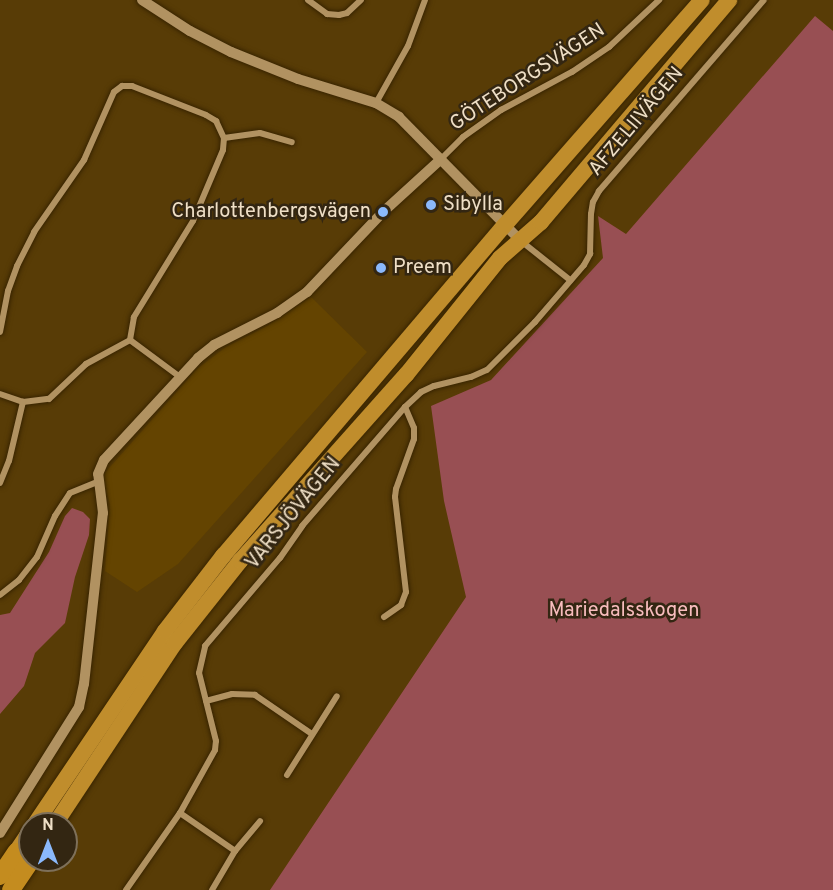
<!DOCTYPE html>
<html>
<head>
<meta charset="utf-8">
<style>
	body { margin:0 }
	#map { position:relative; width:833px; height:890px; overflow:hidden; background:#583c06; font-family:Overpass,sans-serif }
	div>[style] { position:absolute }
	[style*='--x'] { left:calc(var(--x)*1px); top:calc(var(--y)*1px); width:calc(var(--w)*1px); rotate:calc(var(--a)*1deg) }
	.built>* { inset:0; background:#644401 }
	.green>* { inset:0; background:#984f53 }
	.roads { filter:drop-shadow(0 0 2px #382400) drop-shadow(0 0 2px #382400) }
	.minor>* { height:6px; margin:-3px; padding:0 3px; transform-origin:3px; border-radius:3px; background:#b19261 }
	.tertiary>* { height:10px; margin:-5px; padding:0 5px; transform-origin:5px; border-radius:5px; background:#b19261 }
	.trunk>* { height:16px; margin:-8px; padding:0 8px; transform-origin:8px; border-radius:8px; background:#c08d2c }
	.motorway>* { height:18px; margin:-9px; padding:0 9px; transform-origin:9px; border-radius:9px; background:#c48c1f }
	.dots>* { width:16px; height:16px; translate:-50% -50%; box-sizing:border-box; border:3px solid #332612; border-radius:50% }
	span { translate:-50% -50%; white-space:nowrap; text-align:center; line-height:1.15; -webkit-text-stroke:5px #332612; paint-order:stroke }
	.street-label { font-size:20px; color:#efdfc6 }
	.poi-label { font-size:20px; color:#efdfc6 }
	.left { translate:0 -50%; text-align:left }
	.right { translate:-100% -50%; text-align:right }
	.park-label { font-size:20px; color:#f8bcbd }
	.north { position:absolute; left:18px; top:812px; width:60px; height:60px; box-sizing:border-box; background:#332612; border:2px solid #7e705a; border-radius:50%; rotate:0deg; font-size:16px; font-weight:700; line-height:24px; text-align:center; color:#efdfc6 }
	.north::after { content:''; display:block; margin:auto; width:21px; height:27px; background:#8bb9fc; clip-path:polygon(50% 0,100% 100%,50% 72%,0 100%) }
</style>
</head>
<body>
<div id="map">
	<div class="built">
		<i style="clip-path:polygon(311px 297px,367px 352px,178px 564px,137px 592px,105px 571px,110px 504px,102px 476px,197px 369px,226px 347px,267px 326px)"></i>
	</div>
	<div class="green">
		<i style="clip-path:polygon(815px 16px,833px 31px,833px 890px,270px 890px,466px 597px,444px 501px,431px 406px,491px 380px,603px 258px,598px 216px,626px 234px)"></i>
		<i style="clip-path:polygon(72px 508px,83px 512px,90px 519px,89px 535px,75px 577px,65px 623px,35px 653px,24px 686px,0 714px,0 615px,10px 613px,49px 552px,65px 516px)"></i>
	</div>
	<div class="roads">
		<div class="minor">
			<i style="--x:308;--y:0;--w:24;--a:36"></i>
			<i style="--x:327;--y:14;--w:12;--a:5"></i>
			<i style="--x:339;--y:15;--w:8;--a:-14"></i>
			<i style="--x:347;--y:13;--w:19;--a:-43"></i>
			<i style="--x:376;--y:103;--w:65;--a:-60.7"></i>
			<i style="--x:408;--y:46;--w:49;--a:-69.7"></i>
			<i style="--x:224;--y:138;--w:36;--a:-8"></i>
			<i style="--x:260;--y:133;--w:33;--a:16"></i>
			<i style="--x:441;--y:159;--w:31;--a:-45"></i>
			<i style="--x:463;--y:137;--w:47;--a:-35.4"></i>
			<i style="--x:501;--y:110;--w:81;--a:-28.2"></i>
			<i style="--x:572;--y:72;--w:45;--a:-34"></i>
			<i style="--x:609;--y:47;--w:69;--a:-43.2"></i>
			<i style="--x:521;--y:241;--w:63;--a:38.5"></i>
			<i style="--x:0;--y:332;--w:42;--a:-79"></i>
			<i style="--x:8;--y:291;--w:27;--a:-70"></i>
			<i style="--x:17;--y:266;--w:38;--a:-63"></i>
			<i style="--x:34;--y:232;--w:88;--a:-55.2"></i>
			<i style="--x:84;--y:160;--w:74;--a:-66.2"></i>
			<i style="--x:114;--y:92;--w:10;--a:-37"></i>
			<i style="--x:122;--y:86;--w:10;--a:0"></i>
			<i style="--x:132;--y:86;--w:79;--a:21.4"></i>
			<i style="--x:206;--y:115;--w:12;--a:31"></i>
			<i style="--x:216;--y:121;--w:19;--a:65"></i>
			<i style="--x:224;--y:138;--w:12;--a:95"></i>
			<i style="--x:223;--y:150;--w:77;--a:112.9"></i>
			<i style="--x:193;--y:221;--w:113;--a:121.6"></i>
			<i style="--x:134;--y:317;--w:23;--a:100"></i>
			<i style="--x:130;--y:340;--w:62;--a:36.5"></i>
			<i style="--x:0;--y:394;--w:24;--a:19"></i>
			<i style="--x:23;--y:402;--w:26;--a:-7"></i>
			<i style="--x:49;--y:399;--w:51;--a:-43.4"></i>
			<i style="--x:86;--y:364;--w:50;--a:-28.6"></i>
			<i style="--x:0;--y:483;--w:24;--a:-68"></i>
			<i style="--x:9;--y:461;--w:61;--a:-76.7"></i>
			<i style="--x:0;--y:595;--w:24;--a:-38"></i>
			<i style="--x:19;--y:580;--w:29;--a:-52"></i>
			<i style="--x:37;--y:557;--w:45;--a:-66.3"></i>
			<i style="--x:55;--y:516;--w:27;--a:-57"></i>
			<i style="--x:70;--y:493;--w:29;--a:-22"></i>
			<i style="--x:384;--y:617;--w:21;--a:-35"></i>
			<i style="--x:401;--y:605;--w:14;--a:-69"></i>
			<i style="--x:406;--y:592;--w:96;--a:-96.6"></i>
			<i style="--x:395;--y:497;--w:8;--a:-83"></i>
			<i style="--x:396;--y:489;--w:53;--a:-70.2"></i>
			<i style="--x:414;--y:439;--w:11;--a:-90"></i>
			<i style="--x:414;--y:428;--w:23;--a:-113"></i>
			<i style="--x:206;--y:701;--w:27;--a:-15"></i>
			<i style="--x:232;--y:694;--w:23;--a:2"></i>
			<i style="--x:255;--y:695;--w:69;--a:34.4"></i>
			<i style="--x:287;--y:775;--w:93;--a:-57.7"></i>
			<i style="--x:180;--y:813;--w:67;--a:34.6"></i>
			<i style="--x:126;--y:890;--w:94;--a:-55"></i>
			<i style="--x:180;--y:813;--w:72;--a:-60.9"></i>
			<i style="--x:215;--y:750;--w:9;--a:-84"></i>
			<i style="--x:216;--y:741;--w:70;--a:-104"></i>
			<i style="--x:199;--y:673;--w:28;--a:-77"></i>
			<i style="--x:205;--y:646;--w:116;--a:-49.6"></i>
			<i style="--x:280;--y:558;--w:39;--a:-55"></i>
			<i style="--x:302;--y:526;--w:157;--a:-49.1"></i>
			<i style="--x:405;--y:407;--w:22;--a:-43"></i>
			<i style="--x:421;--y:392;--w:14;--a:-25"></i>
			<i style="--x:434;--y:386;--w:38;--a:-14"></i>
			<i style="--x:471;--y:377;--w:17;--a:-24"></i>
			<i style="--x:487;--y:370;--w:68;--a:-45"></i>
			<i style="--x:535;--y:322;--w:75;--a:-49.3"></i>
			<i style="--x:584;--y:265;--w:13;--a:-61"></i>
			<i style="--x:590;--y:254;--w:40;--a:-88.6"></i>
			<i style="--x:591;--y:214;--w:12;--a:-81"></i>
			<i style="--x:593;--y:202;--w:13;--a:-61"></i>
			<i style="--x:599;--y:191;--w:252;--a:-49.2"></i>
			<i style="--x:212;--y:890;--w:45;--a:-59.5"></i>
			<i style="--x:235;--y:851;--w:39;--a:-50"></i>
		</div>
		<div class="tertiary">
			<i style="--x:142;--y:0;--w:57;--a:32.9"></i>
			<i style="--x:190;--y:31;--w:46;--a:27.1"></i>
			<i style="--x:231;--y:52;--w:72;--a:21.9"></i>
			<i style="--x:298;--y:79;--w:82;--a:17.1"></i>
			<i style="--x:376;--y:103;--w:27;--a:31"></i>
			<i style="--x:399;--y:117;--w:171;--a:45.5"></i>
			<i style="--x:0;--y:833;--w:149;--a:-57.9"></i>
			<i style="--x:79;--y:707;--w:24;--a:-78"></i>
			<i style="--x:84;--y:684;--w:172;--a:-83.7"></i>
			<i style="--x:103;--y:513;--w:39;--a:-97"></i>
			<i style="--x:98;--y:474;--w:15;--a:-67"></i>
			<i style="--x:104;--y:460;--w:139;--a:-47.3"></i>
			<i style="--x:198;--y:358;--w:21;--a:-39"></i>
			<i style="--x:214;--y:345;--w:71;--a:-26.9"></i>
			<i style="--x:277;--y:313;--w:37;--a:-35"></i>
			<i style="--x:307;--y:292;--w:110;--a:-46.5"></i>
			<i style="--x:383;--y:212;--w:79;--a:-42.4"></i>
		</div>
		<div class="trunk">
			<i style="--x:35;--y:824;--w:233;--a:-56"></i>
			<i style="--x:165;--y:631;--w:95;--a:-52.3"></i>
			<i style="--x:223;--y:556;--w:433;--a:-49.6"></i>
			<i style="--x:504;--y:226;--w:300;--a:-48.8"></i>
			<i style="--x:55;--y:824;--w:217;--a:-56.5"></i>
			<i style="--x:175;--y:643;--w:105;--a:-51.6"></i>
			<i style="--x:240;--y:561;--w:249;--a:-48.3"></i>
			<i style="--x:406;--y:375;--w:150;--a:-51.2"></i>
			<i style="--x:500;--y:258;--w:55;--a:-41.3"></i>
			<i style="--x:541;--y:222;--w:291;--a:-49.7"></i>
			<i style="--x:16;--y:852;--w:25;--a:-56"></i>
		</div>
		<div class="motorway">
			<i style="--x:0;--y:876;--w:29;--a:-56"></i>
			<i style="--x:11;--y:890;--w:36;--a:-56"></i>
		</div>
	</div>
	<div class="dots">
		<i style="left:431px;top:205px;background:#8bb9fc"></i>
		<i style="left:383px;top:212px;background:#8bb9fc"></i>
		<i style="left:381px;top:268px;background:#8bb9fc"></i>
	</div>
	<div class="street-label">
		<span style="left:528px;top:78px;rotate:-33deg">GÖTEBORGSVÄGEN</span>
		<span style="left:637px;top:122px;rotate:-50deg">AFZELIIVÄGEN</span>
		<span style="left:294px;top:514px;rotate:-51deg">VARSJÖVÄGEN</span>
	</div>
	<div class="poi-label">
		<span class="left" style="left:443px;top:205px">Sibylla</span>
		<span class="right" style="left:371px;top:212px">Charlottenbergsvägen</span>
		<span class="left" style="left:393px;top:268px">Preem</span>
	</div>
	<div class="park-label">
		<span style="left:624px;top:611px">Mariedalsskogen</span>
	</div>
	<div class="north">N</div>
</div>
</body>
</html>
